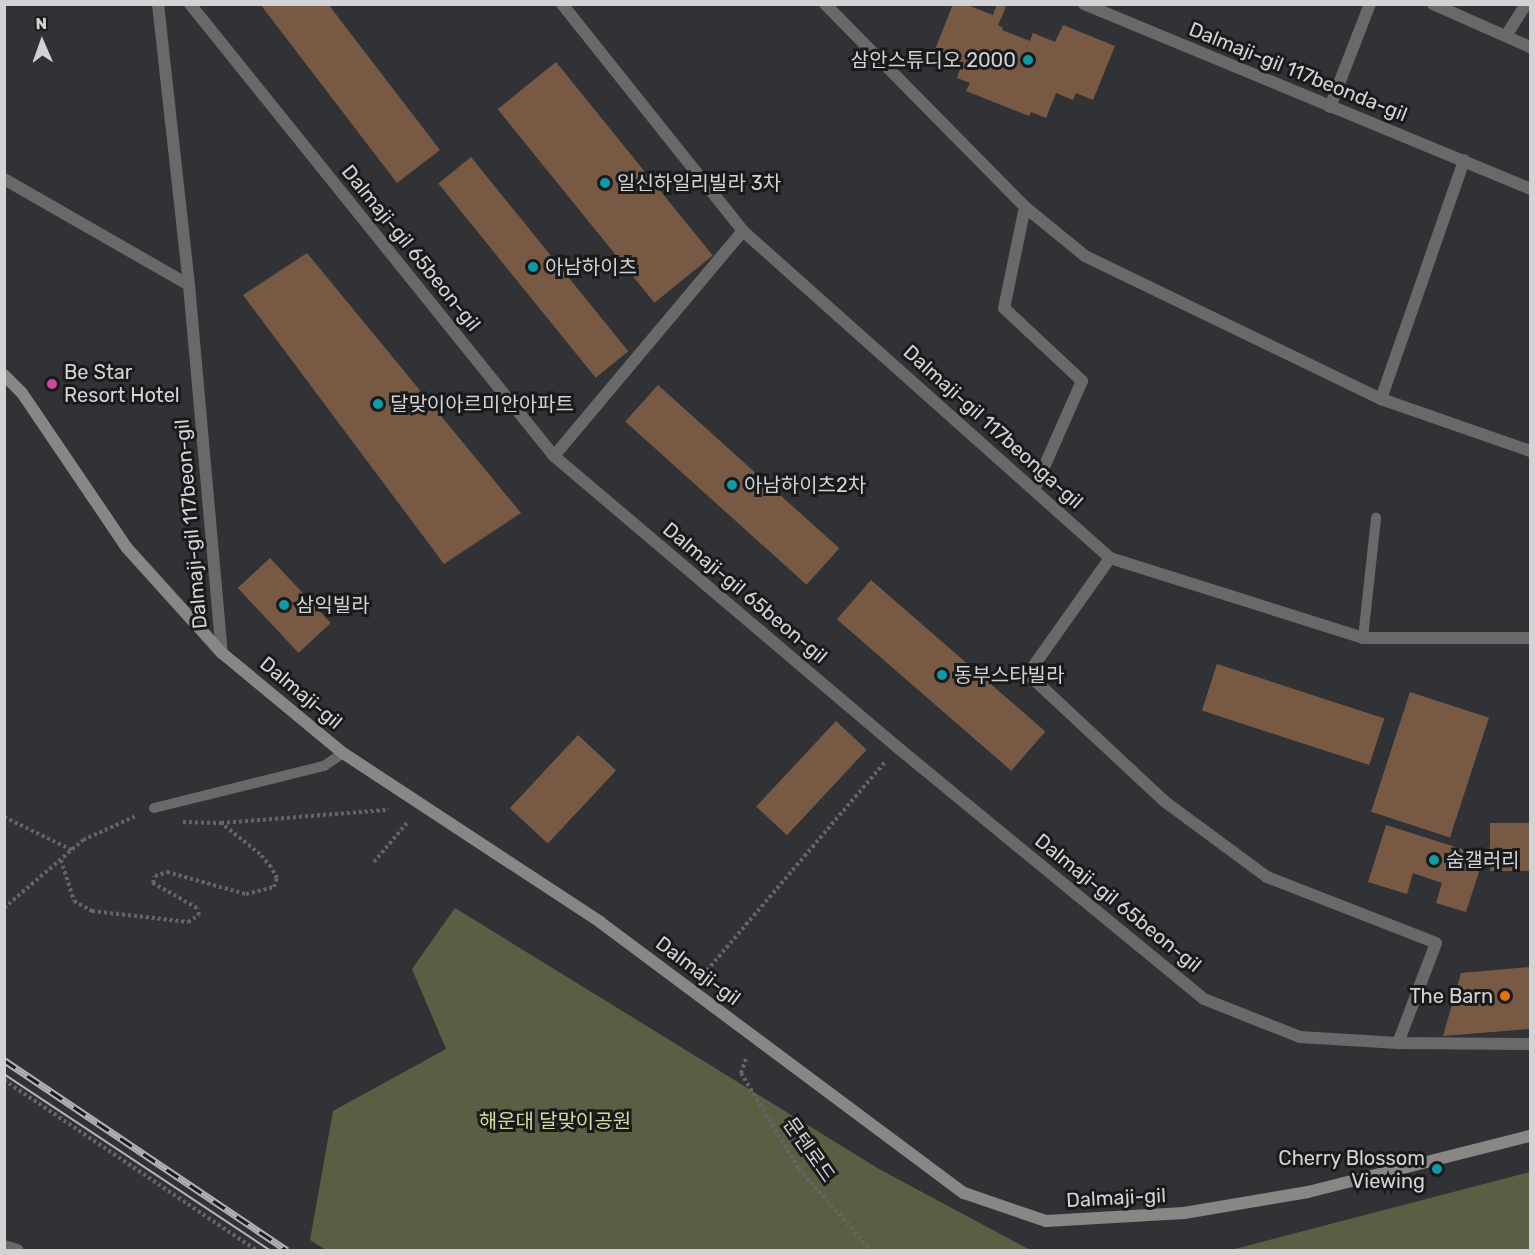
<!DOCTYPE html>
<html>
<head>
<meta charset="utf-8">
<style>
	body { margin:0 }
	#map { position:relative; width:1535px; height:1255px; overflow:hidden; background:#313235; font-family:Rubik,"Noto Sans KR",sans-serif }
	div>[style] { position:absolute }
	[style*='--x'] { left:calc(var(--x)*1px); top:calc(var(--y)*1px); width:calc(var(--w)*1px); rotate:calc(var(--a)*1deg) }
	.green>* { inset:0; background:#5c5e44 }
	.building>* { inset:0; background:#785a44; transform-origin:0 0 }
	.path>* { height:4px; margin-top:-2px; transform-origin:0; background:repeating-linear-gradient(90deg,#646568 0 3px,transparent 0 6px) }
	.lane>* { height:10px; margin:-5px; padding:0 5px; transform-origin:5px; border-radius:5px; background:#6a6868 }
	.street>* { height:12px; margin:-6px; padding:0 6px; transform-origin:6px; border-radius:6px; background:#6a6868 }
	.secondary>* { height:12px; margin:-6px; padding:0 6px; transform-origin:6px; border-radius:6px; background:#898686 }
	.tram>* { height:1.5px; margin:-0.75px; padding:0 0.75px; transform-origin:0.75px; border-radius:0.75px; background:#b0b1b3 }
	.rail>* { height:7px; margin-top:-3.5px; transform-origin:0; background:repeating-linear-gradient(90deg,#191a1b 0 14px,#b0b1b3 0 28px); box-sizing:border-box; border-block:2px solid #b0b1b3 }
	.dots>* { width:16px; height:16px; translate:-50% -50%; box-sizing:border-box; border:3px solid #191a1b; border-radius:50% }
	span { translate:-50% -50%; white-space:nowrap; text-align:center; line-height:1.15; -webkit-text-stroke:6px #191a1b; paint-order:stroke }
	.poi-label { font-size:20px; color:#d2d3d5 }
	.right { translate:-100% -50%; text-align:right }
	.left { translate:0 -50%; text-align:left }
	.street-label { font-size:20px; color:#d2d3d5 }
	.park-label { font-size:20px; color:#d5db9d }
	.frame { position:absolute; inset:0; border:6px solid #d2d3d5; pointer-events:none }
	.north { position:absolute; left:12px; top:12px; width:60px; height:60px; -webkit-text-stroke:4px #191a1b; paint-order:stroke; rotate:358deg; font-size:16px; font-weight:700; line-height:24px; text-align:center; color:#d2d3d5 }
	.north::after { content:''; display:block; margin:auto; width:21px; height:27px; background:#d2d3d5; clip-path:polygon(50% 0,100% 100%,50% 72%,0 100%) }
</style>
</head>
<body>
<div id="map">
	<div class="green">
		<i style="clip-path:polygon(455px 908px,879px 1169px,1030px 1250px,326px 1250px,310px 1240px,333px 1111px,446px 1049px,412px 969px)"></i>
		<i style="clip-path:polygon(1530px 1172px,1530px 1250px,1198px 1250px,1235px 1249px)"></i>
	</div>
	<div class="building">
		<i style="clip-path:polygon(260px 4px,328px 4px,440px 150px,397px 183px)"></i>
		<i style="clip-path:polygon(953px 4px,965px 4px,993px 15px,997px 4px,1006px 7px,998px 25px,1003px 28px,1002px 30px,1030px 41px,1033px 33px,1055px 42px,1063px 25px,1115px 46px,1093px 100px,1076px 93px,1073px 100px,1056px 93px,1046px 118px,1031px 112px,1029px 116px,966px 91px,970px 83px,957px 78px,960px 69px,945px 63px,948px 57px,934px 52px)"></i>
		<i style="left:556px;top:62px;width:249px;height:75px;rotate:51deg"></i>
		<i style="left:471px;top:157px;width:250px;height:42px;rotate:51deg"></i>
		<i style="clip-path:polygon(307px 253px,521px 513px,444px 564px,243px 295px)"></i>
		<i style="left:658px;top:385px;width:244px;height:49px;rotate:42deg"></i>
		<i style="left:270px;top:558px;width:89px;height:44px;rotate:47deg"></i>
		<i style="left:871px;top:580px;width:231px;height:52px;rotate:41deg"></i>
		<i style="left:1217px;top:664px;width:176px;height:49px;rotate:18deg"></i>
		<i style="left:1410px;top:692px;width:83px;height:126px;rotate:18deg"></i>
		<i style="left:836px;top:721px;width:42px;height:117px;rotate:43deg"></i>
		<i style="left:578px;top:735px;width:52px;height:100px;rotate:43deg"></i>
		<i style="left:1490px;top:823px;width:40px;height:48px"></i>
		<i style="clip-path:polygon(1386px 825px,1484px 856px,1466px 912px,1436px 903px,1442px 883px,1413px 873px,1407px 894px,1368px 882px)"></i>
		<i style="clip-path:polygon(1530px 967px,1530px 1029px,1443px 1036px,1461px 973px)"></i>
	</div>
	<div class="path">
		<i style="--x:4;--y:817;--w:76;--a:25.9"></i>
		<i style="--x:183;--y:822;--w:38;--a:2"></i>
		<i style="--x:221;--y:823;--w:168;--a:-4.5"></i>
		<i style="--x:61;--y:860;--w:43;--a:72.4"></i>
		<i style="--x:74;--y:901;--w:21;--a:29"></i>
		<i style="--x:92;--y:911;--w:97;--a:6.5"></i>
		<i style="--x:188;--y:922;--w:13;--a:-32"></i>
		<i style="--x:199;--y:915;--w:7;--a:-106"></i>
		<i style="--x:197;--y:908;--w:51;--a:-150.4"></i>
		<i style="--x:153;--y:883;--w:7;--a:-74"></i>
		<i style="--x:155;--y:876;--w:13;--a:-18"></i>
		<i style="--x:167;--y:872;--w:82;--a:15.6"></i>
		<i style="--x:246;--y:894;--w:29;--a:-14"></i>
		<i style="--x:274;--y:887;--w:9;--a:-72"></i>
		<i style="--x:277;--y:878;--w:13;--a:-119"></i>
		<i style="--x:271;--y:867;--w:17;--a:-130"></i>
		<i style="--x:260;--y:854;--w:50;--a:-141.5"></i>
		<i style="--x:374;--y:862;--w:51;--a:-49.8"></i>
		<i style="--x:4;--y:908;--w:104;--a:-40.7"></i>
		<i style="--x:83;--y:840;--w:60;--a:-24.4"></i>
		<i style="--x:703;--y:975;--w:280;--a:-49.5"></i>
		<i style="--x:746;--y:1059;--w:15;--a:110"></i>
		<i style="--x:741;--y:1073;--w:112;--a:58.9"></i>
		<i style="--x:799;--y:1169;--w:108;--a:48.4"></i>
		<i style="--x:4;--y:1080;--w:304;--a:34"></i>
	</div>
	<div class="lane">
		<i style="--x:1363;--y:638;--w:121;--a:-83.8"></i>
		<i style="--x:154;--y:808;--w:175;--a:-13.9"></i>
		<i style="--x:324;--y:766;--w:23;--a:-34"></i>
	</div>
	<div class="street">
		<i style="--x:158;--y:4;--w:283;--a:83.7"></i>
		<i style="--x:189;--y:285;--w:369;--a:84.9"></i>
		<i style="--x:190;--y:4;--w:580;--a:51.16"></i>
		<i style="--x:554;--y:456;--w:450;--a:40.3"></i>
		<i style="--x:897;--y:747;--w:397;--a:39.4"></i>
		<i style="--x:1204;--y:999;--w:103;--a:21.6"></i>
		<i style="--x:1300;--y:1037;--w:98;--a:3.5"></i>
		<i style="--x:1398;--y:1043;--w:132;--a:0.4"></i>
		<i style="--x:562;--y:4;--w:290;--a:51.4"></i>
		<i style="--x:743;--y:231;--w:492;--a:41.7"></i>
		<i style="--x:1110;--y:558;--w:265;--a:17.5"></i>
		<i style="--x:1363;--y:638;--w:167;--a:0"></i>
		<i style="--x:825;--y:4;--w:285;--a:45.4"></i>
		<i style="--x:1025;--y:207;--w:77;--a:39.2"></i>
		<i style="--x:1085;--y:256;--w:329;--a:25.8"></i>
		<i style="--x:1381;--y:399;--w:158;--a:19.2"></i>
		<i style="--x:1084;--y:4;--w:483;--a:22.5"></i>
		<i style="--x:1433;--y:4;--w:106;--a:23.9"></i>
		<i style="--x:1506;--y:36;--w:38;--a:-58"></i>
		<i style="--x:1330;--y:107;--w:110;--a:-68.8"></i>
		<i style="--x:4;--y:179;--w:213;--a:29.8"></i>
		<i style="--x:1025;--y:207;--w:103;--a:101.7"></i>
		<i style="--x:1004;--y:308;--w:107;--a:43.1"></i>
		<i style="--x:1082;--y:381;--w:119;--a:113.8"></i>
		<i style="--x:1381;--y:399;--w:253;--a:-70.8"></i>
		<i style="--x:554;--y:456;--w:294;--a:-50"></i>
		<i style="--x:1110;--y:558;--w:142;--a:125.3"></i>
		<i style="--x:1028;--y:674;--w:186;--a:43"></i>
		<i style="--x:1164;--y:801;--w:128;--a:36.4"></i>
		<i style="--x:1267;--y:877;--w:181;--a:21.3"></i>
		<i style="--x:1436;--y:943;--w:107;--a:110.8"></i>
		<i style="--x:4;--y:1246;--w:14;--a:17"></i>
	</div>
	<div class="secondary">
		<i style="--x:4;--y:375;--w:25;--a:45"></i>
		<i style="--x:22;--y:393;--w:187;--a:55.9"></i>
		<i style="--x:127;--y:548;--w:142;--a:47.9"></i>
		<i style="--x:222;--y:653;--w:157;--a:39.6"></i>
		<i style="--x:343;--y:753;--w:308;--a:33.3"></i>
		<i style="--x:600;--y:922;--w:454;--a:36.7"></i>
		<i style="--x:964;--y:1193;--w:87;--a:18.9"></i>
		<i style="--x:1046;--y:1221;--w:138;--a:-3.3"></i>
		<i style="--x:1184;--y:1213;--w:126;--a:-9.6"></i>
		<i style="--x:1308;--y:1192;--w:229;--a:-14.2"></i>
	</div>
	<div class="tram">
		<i style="--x:4;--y:1074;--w:319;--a:33.5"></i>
	</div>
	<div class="rail">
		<i style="--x:4;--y:1060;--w:341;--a:33.9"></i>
	</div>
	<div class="dots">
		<i style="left:1028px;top:60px;background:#0f9aa8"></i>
		<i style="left:605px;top:183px;background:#0f9aa8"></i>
		<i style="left:533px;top:267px;background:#0f9aa8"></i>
		<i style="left:52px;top:384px;background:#d1479c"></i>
		<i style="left:378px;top:404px;background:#0f9aa8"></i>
		<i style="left:732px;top:485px;background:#0f9aa8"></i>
		<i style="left:284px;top:605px;background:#0f9aa8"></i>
		<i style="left:942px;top:675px;background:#0f9aa8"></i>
		<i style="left:1434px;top:860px;background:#0f9aa8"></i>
		<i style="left:1505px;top:996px;background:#e8710a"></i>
		<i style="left:1437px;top:1169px;background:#0f9aa8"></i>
	</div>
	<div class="poi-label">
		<span class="right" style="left:1016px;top:60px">삼안스튜디오 2000</span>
		<span class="left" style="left:617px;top:183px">일신하일리빌라 3차</span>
		<span class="left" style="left:545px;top:267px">아남하이츠</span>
		<span class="left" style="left:64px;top:384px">Be Star<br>Resort Hotel</span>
		<span class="left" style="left:390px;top:404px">달맞이아르미안아파트</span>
		<span class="left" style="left:744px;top:485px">아남하이츠2차</span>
		<span class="left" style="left:296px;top:605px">삼익빌라</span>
		<span class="left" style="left:954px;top:675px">동부스타빌라</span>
		<span class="left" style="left:1446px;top:860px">숨갤러리</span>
		<span class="right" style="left:1493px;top:996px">The Barn</span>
		<span class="right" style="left:1425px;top:1170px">Cherry Blossom<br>Viewing</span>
	</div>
	<div class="street-label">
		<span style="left:1298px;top:72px;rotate:22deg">Dalmaji-gil 117beonda-gil</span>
		<span style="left:411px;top:248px;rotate:51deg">Dalmaji-gil 65beon-gil</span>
		<span style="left:993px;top:427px;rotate:42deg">Dalmaji-gil 117beonga-gil</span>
		<span style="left:191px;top:524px;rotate:-95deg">Dalmaji-gil 117beon-gil</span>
		<span style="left:745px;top:593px;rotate:40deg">Dalmaji-gil 65beon-gil</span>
		<span style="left:301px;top:693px;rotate:40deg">Dalmaji-gil</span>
		<span style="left:1118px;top:903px;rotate:39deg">Dalmaji-gil 65beon-gil</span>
		<span style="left:698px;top:971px;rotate:37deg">Dalmaji-gil</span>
		<span style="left:809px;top:1150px;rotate:55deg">문텐로드</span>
		<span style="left:1116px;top:1198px;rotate:-3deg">Dalmaji-gil</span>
	</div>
	<div class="park-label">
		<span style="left:555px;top:1121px">해운대 달맞이공원</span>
	</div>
	<div class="frame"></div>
	<div class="north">N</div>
</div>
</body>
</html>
